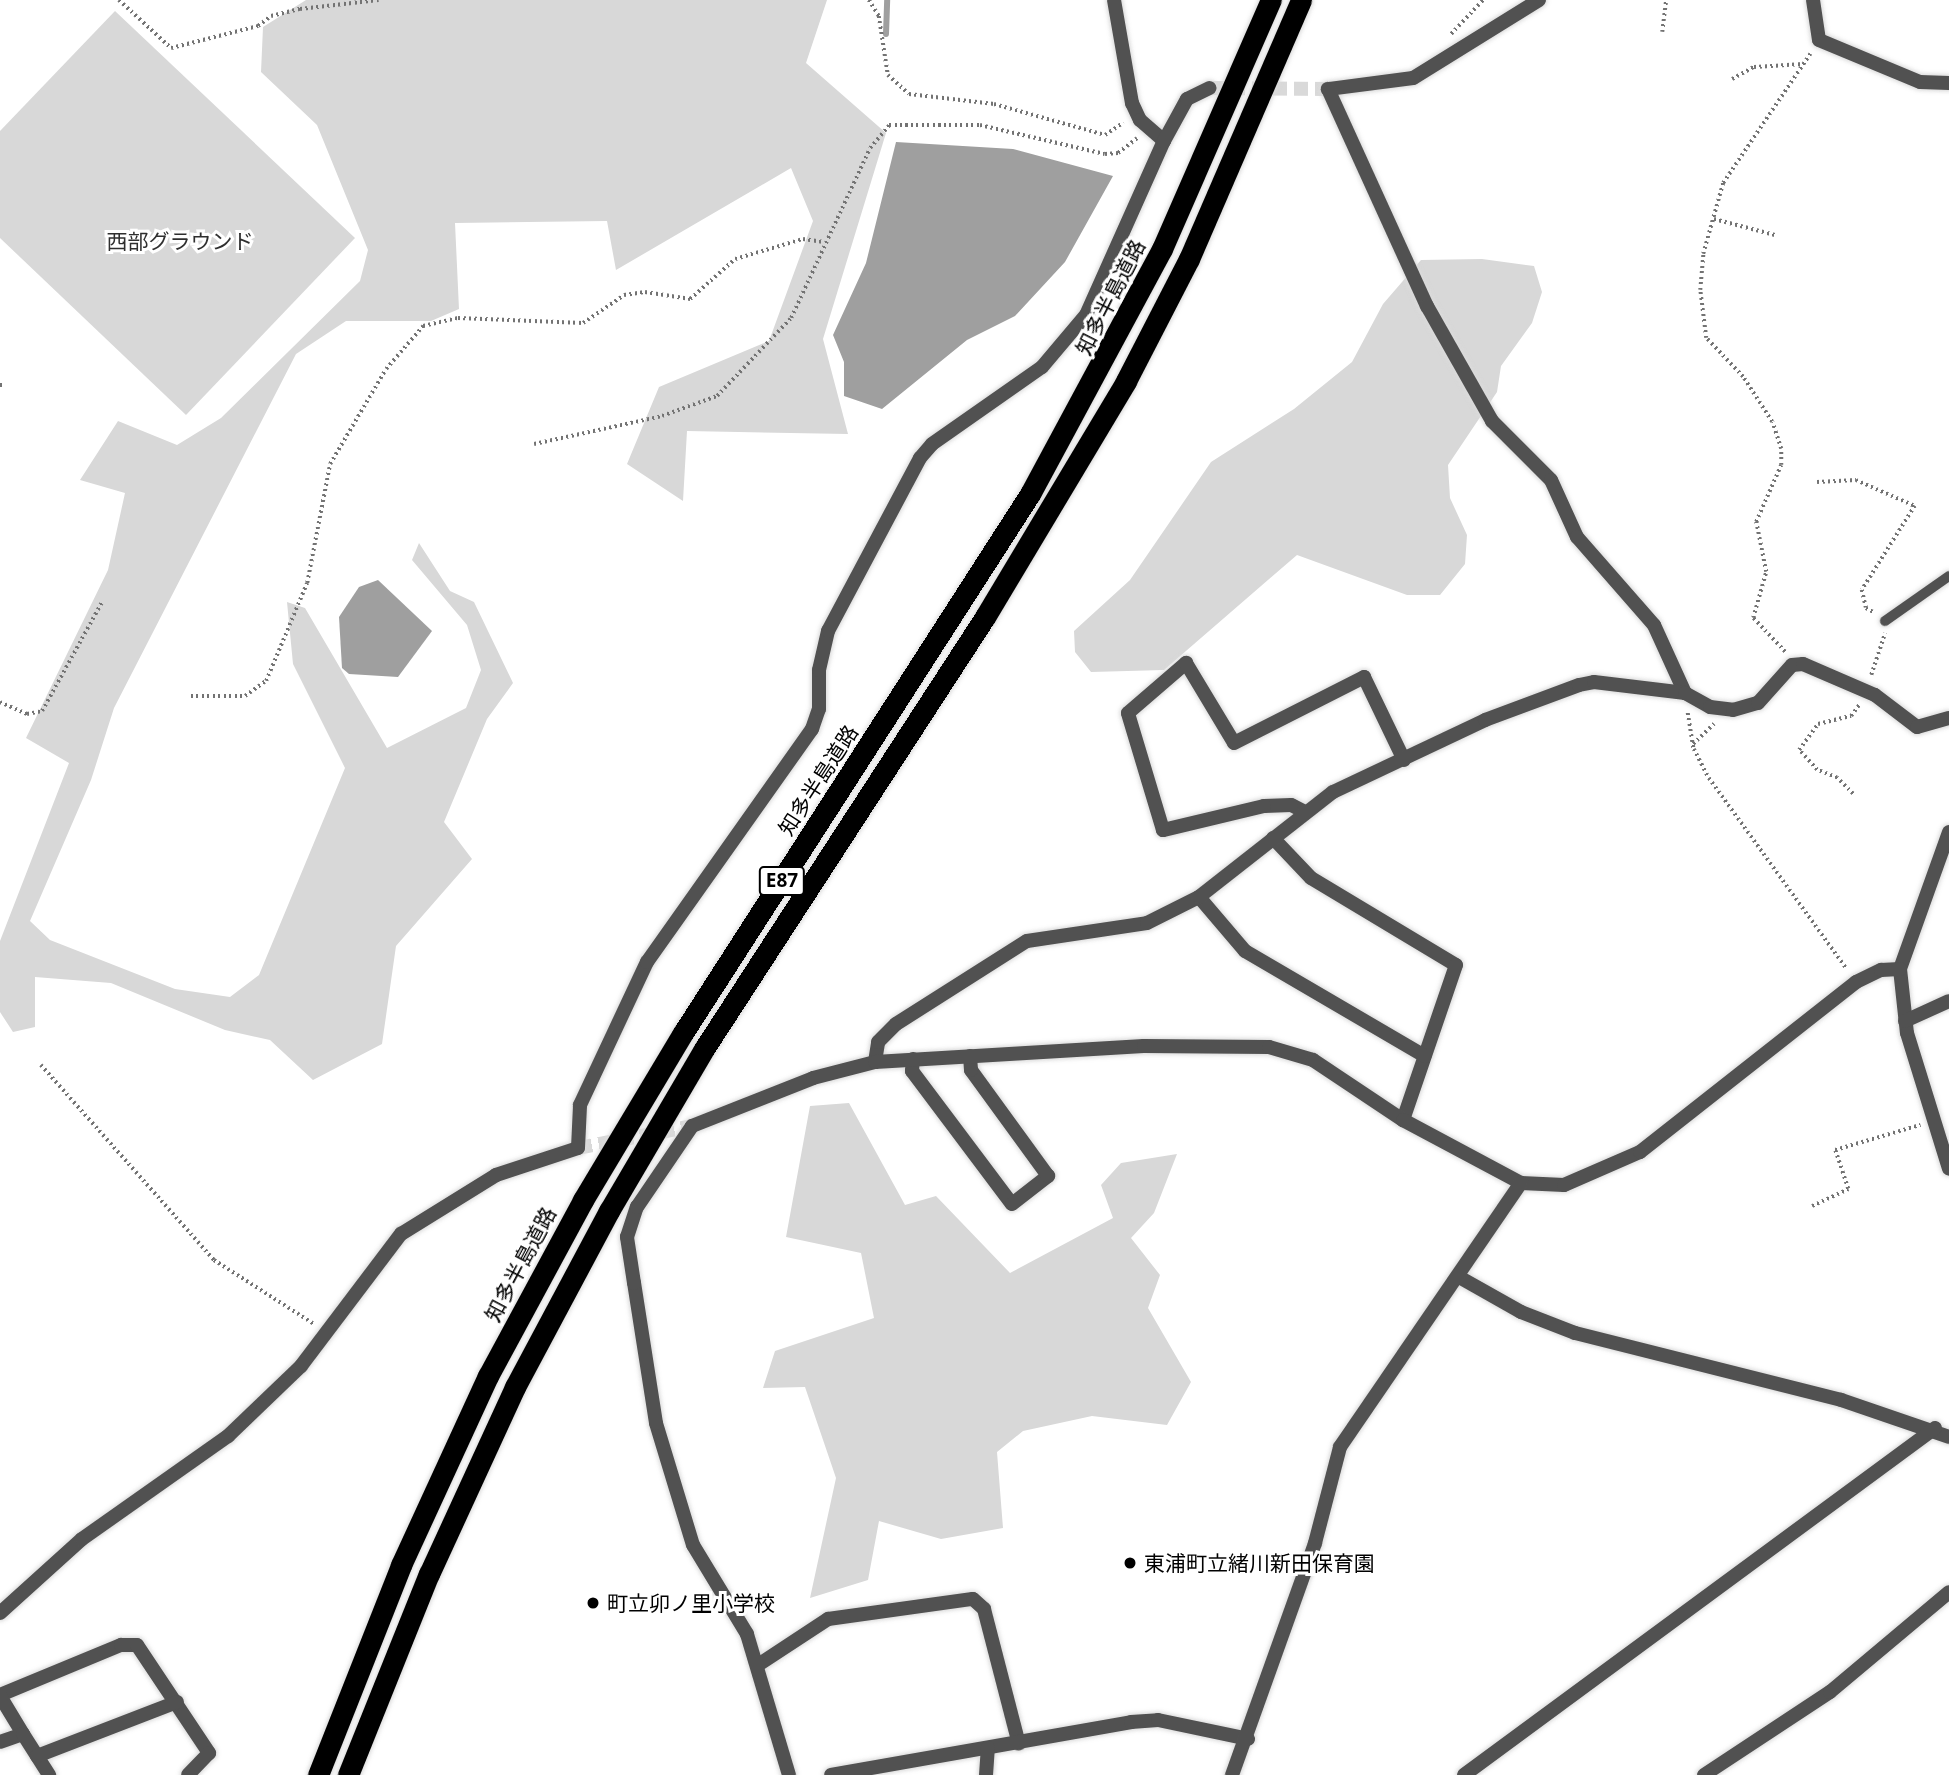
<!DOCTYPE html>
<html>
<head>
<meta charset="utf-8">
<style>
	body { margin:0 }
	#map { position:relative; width:1949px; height:1775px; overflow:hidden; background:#fff; font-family:"Open Sans","Noto Sans JP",sans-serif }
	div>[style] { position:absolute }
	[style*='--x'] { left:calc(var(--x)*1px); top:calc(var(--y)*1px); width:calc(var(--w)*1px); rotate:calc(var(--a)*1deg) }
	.green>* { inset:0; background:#d8d8d8 }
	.water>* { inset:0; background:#9f9f9f }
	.stream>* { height:6px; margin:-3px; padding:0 3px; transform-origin:3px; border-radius:3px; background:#9f9f9f }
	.minor-tunnel>* { height:14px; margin-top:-7px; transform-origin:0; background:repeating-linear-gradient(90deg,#d9d9d9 0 14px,transparent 0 21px) }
	.path>* { height:3.5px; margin-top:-1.75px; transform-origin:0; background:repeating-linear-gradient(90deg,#737373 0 2px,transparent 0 5.5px) }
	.roads { filter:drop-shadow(0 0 2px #dbdbdb) drop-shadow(0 0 2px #dbdbdb) }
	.service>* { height:10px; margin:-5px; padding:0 5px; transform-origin:5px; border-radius:5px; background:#515151 }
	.minor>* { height:14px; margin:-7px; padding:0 7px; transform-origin:7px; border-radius:7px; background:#515151 }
	.motorway>* { height:21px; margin:-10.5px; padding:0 10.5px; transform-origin:10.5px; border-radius:10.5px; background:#000 }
	.dots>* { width:19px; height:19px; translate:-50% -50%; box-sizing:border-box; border:4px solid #fff; border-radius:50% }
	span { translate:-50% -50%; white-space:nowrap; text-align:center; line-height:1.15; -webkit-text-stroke:6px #fff; paint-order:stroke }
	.shield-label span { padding:2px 5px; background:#fff; border:2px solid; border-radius:5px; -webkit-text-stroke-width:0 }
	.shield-label { font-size:19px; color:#000; font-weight:700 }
	.park-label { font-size:21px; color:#2f2f2f }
	.street-label { font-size:21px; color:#000 }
	.poi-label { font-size:21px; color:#000 }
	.left { translate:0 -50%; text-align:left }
</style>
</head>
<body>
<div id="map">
	<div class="green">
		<i style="clip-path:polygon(306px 0,827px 0,806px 63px,886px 133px,823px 339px,848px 434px,687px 431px,683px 501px,627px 464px,659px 387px,769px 341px,813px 221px,791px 168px,616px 270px,607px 221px,455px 223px,459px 309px,431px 321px,346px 321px,296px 354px,114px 708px,91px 780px,30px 921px,50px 940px,175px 989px,230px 997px,259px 975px,345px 768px,293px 664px,287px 602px,305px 608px,387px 748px,466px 708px,481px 670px,467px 625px,412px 560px,419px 543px,450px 591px,474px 602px,513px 683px,487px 719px,444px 822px,472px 859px,396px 946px,382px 1044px,313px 1080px,270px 1040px,225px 1030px,111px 983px,35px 977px,35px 1027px,13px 1032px,0 1012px,0 941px,69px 763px,26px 738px,108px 570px,125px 493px,80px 480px,118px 421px,177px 445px,221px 418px,360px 281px,368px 250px,317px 125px,261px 72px,263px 27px)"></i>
		<i style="clip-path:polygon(115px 11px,355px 238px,186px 415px,0 238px,0 131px)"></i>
		<i style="clip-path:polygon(1482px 259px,1534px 266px,1542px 292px,1532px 323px,1501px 366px,1497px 392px,1448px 465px,1450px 498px,1467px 535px,1465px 564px,1440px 595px,1407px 595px,1297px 555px,1164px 670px,1091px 672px,1075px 652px,1074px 631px,1130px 580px,1211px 462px,1294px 409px,1352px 362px,1383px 304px,1421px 260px)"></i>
		<i style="clip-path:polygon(849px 1103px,905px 1205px,936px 1196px,1010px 1273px,1113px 1218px,1101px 1185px,1121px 1163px,1177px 1154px,1154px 1213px,1131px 1238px,1160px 1275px,1148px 1308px,1191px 1382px,1167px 1425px,1092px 1416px,1023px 1431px,997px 1452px,1003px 1528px,941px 1539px,879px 1521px,868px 1580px,810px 1598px,836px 1478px,805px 1387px,763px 1388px,775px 1351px,874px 1318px,861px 1253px,786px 1237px,810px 1106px)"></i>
	</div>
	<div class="water">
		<i style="clip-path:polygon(896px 142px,1013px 149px,1113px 176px,1065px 262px,1015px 316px,967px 340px,882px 409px,844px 396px,844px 362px,833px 335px,866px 263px)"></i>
		<i style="clip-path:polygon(378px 580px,432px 631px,398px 677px,349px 674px,342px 668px,339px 617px,359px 587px)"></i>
	</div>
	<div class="stream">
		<i style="--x:886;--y:34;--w:34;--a:-88"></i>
	</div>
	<div class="minor-tunnel">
		<i style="--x:1210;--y:88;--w:118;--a:0.5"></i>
		<i style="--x:578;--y:1148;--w:116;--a:-10.9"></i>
	</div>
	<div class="path">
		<i style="--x:119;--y:0;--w:71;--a:42.7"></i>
		<i style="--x:171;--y:48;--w:90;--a:-14.2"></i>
		<i style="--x:258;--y:26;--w:16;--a:-38"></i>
		<i style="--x:271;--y:16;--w:30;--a:-14"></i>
		<i style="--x:300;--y:9;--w:79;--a:-6.6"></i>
		<i style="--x:869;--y:0;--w:19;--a:58"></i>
		<i style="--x:879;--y:16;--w:60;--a:81.3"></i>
		<i style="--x:888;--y:75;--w:28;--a:42"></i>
		<i style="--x:909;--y:94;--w:86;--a:6.7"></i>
		<i style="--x:994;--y:104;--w:115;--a:15.6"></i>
		<i style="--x:1105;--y:135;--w:22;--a:-34"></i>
		<i style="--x:1662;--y:32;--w:32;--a:-83"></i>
		<i style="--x:1451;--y:34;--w:47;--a:-46.7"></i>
		<i style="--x:1732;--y:79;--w:25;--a:-29"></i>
		<i style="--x:1754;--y:67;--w:49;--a:-3.5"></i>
		<i style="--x:1714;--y:219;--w:63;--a:14.7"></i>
		<i style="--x:0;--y:385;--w:4;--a:0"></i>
		<i style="--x:534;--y:444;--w:131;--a:-12.3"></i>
		<i style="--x:662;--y:416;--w:59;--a:-20"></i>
		<i style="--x:717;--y:396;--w:108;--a:-46.5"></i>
		<i style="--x:791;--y:318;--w:187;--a:-65.1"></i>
		<i style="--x:870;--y:148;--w:30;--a:-50"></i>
		<i style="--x:889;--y:125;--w:91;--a:0"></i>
		<i style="--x:980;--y:125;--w:128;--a:13.1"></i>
		<i style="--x:1105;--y:154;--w:13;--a:-4"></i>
		<i style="--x:1118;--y:153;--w:24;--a:-38"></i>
		<i style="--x:1817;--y:482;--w:39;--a:-3"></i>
		<i style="--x:1856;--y:480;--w:64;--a:23.8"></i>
		<i style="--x:1915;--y:506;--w:99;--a:122.2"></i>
		<i style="--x:1862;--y:590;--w:18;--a:77"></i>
		<i style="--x:1866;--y:608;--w:10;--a:29"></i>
		<i style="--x:1785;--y:652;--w:47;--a:-133.3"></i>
		<i style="--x:1753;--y:618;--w:48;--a:-74.2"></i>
		<i style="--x:1766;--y:572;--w:51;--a:-101.3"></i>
		<i style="--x:1756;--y:522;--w:62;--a:-66.3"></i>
		<i style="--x:1781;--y:465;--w:16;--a:-90"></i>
		<i style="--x:1781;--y:449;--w:28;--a:-108"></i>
		<i style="--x:1772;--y:422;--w:54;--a:-122.8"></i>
		<i style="--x:1743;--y:377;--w:54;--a:-133.5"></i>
		<i style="--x:1706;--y:338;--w:48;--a:-97.1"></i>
		<i style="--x:1700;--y:290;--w:36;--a:-85"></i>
		<i style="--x:1703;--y:254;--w:74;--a:-74.3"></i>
		<i style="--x:1723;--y:183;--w:156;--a:-56"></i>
		<i style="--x:1871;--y:675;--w:44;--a:-71.6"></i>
		<i style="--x:191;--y:696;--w:54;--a:0"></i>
		<i style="--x:245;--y:696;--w:26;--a:-36"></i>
		<i style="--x:266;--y:681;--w:106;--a:-67.3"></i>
		<i style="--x:307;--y:583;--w:121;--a:-79.1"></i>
		<i style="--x:330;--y:464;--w:110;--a:-59.5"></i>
		<i style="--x:386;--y:369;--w:57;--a:-49.3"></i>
		<i style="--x:423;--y:326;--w:36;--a:-13"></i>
		<i style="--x:458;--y:318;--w:125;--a:2.3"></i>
		<i style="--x:583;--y:323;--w:50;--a:-34.3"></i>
		<i style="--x:624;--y:295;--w:21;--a:-8"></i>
		<i style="--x:645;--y:292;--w:46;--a:8.8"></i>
		<i style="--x:690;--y:299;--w:60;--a:-41.6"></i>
		<i style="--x:735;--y:259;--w:71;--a:-16.4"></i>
		<i style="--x:803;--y:239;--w:21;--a:8"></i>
		<i style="--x:0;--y:702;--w:30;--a:24"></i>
		<i style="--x:27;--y:714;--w:15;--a:-11"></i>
		<i style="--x:42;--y:711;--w:124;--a:-61.2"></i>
		<i style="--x:1688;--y:713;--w:36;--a:81"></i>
		<i style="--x:1694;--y:749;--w:33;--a:63"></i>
		<i style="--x:1709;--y:778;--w:234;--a:54.2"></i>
		<i style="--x:1693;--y:744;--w:29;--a:-44"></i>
		<i style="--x:1853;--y:794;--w:23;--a:-135"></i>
		<i style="--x:1837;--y:778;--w:22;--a:-158"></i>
		<i style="--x:1817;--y:770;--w:27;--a:-132"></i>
		<i style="--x:1799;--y:750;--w:32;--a:-54"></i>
		<i style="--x:1818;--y:724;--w:34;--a:-14"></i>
		<i style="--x:1851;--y:716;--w:14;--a:-54"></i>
		<i style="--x:41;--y:1065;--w:261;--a:48.4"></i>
		<i style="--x:214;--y:1260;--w:119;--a:32.6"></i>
		<i style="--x:1812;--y:1206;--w:40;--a:-25"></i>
		<i style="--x:1848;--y:1189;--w:41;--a:-108.4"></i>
		<i style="--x:1835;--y:1150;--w:89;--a:-16.4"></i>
	</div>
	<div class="roads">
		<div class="service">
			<i style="--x:1885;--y:621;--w:78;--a:-35.1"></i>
		</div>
		<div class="minor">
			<i style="--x:1114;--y:0;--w:105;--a:80.1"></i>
			<i style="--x:1132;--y:103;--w:19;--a:65"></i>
			<i style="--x:1140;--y:120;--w:32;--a:41"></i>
			<i style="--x:1539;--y:0;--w:148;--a:148.2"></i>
			<i style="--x:1413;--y:78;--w:86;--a:172.6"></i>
			<i style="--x:1328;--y:89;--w:239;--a:65.5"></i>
			<i style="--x:1427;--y:306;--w:132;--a:60.5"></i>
			<i style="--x:1492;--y:421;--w:83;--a:45"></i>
			<i style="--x:1551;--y:480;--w:63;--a:65.5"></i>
			<i style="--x:1577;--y:537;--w:117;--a:48.8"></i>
			<i style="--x:1654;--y:625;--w:75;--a:65.5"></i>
			<i style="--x:1813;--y:0;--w:40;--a:81.5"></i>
			<i style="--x:1819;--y:40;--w:109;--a:22.6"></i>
			<i style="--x:1920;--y:82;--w:29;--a:2"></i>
			<i style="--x:1303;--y:811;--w:13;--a:-153"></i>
			<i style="--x:1291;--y:805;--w:27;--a:178"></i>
			<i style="--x:1264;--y:806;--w:104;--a:166.6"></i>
			<i style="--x:1163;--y:830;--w:122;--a:-106.7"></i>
			<i style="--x:1128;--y:713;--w:77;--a:-40.8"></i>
			<i style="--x:1186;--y:663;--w:93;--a:59"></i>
			<i style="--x:1234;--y:743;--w:146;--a:-26.9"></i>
			<i style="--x:1364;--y:677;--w:92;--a:64.3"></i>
			<i style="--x:1949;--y:832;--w:145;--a:109.7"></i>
			<i style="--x:1900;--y:969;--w:64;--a:83.8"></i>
			<i style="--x:1907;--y:1033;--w:142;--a:72.8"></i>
			<i style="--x:1273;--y:838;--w:55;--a:46.5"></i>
			<i style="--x:1311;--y:878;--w:169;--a:31"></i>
			<i style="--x:1456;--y:965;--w:164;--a:108.9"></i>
			<i style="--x:1199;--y:897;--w:71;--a:49.6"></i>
			<i style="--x:1245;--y:951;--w:208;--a:30.3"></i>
			<i style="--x:1905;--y:1021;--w:48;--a:-24.4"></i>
			<i style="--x:913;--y:1059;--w:12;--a:95"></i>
			<i style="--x:912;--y:1071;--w:166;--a:53.1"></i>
			<i style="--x:1012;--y:1204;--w:46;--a:-37.9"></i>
			<i style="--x:1048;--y:1176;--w:131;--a:-126"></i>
			<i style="--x:971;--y:1070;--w:14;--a:-94"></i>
			<i style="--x:875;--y:1062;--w:20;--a:-81"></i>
			<i style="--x:878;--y:1042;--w:25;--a:-45"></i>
			<i style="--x:896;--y:1024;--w:155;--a:-32.4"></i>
			<i style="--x:1027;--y:941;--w:121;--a:-8.5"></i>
			<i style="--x:1147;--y:923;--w:58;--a:-26.6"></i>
			<i style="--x:1199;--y:897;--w:170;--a:-38.1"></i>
			<i style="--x:1333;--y:792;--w:168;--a:-25.3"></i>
			<i style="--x:1485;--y:720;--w:100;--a:-20.4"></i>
			<i style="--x:1579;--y:685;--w:15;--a:-11"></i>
			<i style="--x:1594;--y:682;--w:92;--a:6.9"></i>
			<i style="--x:1685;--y:693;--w:29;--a:29"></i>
			<i style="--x:1710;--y:707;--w:23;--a:7"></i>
			<i style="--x:1733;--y:710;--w:26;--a:-16"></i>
			<i style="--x:1758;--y:703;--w:51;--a:-48.2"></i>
			<i style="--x:1792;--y:665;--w:11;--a:-5"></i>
			<i style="--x:1803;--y:664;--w:78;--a:23.3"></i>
			<i style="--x:1875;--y:695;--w:53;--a:37.3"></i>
			<i style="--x:1917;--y:727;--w:33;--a:-16"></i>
			<i style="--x:1459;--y:1277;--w:71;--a:29.4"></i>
			<i style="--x:1521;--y:1312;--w:58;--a:21.3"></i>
			<i style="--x:1575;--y:1333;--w:274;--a:14.1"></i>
			<i style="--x:1841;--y:1400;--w:114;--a:18.9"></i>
			<i style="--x:0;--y:1613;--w:110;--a:-42.1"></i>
			<i style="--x:82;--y:1539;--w:179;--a:-35.2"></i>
			<i style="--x:228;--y:1436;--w:101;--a:-43.8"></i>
			<i style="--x:301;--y:1366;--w:166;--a:-52.9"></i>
			<i style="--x:401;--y:1234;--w:112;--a:-31.8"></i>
			<i style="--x:496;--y:1175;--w:86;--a:-18.2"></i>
			<i style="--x:578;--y:1148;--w:43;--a:-87.3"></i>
			<i style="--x:580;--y:1105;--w:158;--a:-64.9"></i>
			<i style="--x:647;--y:962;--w:286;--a:-54.7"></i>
			<i style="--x:812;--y:729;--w:21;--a:-71"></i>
			<i style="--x:819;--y:709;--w:39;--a:-90"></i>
			<i style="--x:819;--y:670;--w:40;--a:-77"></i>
			<i style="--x:828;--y:631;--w:196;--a:-62"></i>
			<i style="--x:920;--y:458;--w:18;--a:-49"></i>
			<i style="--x:932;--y:444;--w:134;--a:-35"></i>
			<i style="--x:1042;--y:367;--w:68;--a:-49.8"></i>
			<i style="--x:1086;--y:315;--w:191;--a:-65.9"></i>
			<i style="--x:1164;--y:141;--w:48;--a:-61.3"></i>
			<i style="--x:1187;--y:99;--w:25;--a:-26"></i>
			<i style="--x:758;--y:1665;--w:84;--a:-33.3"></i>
			<i style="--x:828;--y:1619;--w:146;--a:-7.9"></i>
			<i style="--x:973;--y:1599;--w:15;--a:42"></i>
			<i style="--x:984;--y:1609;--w:139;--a:75.5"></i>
			<i style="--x:0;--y:1695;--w:131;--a:-22.5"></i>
			<i style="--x:121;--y:1645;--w:16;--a:0"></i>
			<i style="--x:137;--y:1645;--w:130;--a:56.3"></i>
			<i style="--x:209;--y:1753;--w:30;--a:134"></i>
			<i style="--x:0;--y:1696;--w:44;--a:58.8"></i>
			<i style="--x:23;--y:1734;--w:24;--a:161"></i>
			<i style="--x:23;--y:1734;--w:49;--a:57.6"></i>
			<i style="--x:37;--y:1756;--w:150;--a:-21.1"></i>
			<i style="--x:789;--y:1775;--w:147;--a:-106.6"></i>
			<i style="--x:747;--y:1634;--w:104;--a:-121.2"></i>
			<i style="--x:693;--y:1545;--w:127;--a:-106.9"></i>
			<i style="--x:656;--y:1423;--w:142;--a:-98.9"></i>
			<i style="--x:634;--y:1283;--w:47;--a:-98.7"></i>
			<i style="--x:627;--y:1237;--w:32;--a:-72"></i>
			<i style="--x:637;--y:1207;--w:98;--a:-55.8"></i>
			<i style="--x:692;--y:1126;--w:130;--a:-21.6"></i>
			<i style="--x:813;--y:1078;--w:64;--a:-14.5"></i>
			<i style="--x:875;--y:1062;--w:269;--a:-3.4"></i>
			<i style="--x:1144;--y:1046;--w:125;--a:0.5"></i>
			<i style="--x:1269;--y:1047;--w:46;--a:16.5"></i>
			<i style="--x:1313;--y:1060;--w:108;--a:33.7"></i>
			<i style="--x:1403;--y:1120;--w:134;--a:28.1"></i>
			<i style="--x:1521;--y:1183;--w:43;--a:2.7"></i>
			<i style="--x:1564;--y:1185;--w:83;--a:-23.5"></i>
			<i style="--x:1640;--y:1152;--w:275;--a:-38.2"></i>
			<i style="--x:1856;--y:982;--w:28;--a:-26"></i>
			<i style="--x:1881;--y:970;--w:19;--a:-3"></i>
			<i style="--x:831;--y:1775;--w:305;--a:-10"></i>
			<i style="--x:1131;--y:1722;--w:27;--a:-4"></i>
			<i style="--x:1158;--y:1720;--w:92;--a:11.9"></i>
			<i style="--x:986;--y:1775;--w:27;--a:-86"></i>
			<i style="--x:1232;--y:1775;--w:246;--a:-70.3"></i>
			<i style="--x:1315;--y:1543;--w:99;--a:-75.4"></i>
			<i style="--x:1340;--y:1447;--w:320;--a:-55.6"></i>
			<i style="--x:1464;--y:1775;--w:585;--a:-36.38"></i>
			<i style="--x:1704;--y:1775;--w:151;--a:-33.4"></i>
			<i style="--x:1830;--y:1692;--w:155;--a:-40"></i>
		</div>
		<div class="motorway">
			<i style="--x:318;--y:1775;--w:226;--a:-68.4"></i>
			<i style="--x:401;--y:1565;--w:208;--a:-65.3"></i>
			<i style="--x:488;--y:1376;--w:200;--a:-61.6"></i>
			<i style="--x:583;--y:1200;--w:195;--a:-59.1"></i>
			<i style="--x:683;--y:1033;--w:641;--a:-57.23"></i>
			<i style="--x:1030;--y:494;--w:278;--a:-61.7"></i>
			<i style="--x:1162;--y:249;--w:272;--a:-66.4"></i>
			<i style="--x:348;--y:1775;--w:217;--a:-68.1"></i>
			<i style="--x:429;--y:1574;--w:206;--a:-65.3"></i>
			<i style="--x:515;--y:1387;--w:200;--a:-61.9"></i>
			<i style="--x:609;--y:1211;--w:188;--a:-59.6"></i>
			<i style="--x:704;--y:1049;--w:515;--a:-56.96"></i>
			<i style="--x:985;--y:617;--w:275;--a:-59.1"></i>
			<i style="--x:1126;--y:381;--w:137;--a:-62.7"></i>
			<i style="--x:1189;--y:259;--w:282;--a:-66.6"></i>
		</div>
	</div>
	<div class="dots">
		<i style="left:1130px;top:1563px;background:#000"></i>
		<i style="left:593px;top:1603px;background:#000"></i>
	</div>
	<div class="shield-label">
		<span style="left:782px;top:881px">E87</span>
	</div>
	<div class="park-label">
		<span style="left:180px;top:241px">西部グラウンド</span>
	</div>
	<div class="street-label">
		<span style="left:1110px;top:297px;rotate:-63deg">知多半島道路</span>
		<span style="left:818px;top:780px;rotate:-57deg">知多半島道路</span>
		<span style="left:520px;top:1264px;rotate:-62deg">知多半島道路</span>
	</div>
	<div class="poi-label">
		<span class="left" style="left:1144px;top:1563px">東浦町立緒川新田保育園</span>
		<span class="left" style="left:607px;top:1603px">町立卯ノ里小学校</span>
	</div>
</div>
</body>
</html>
